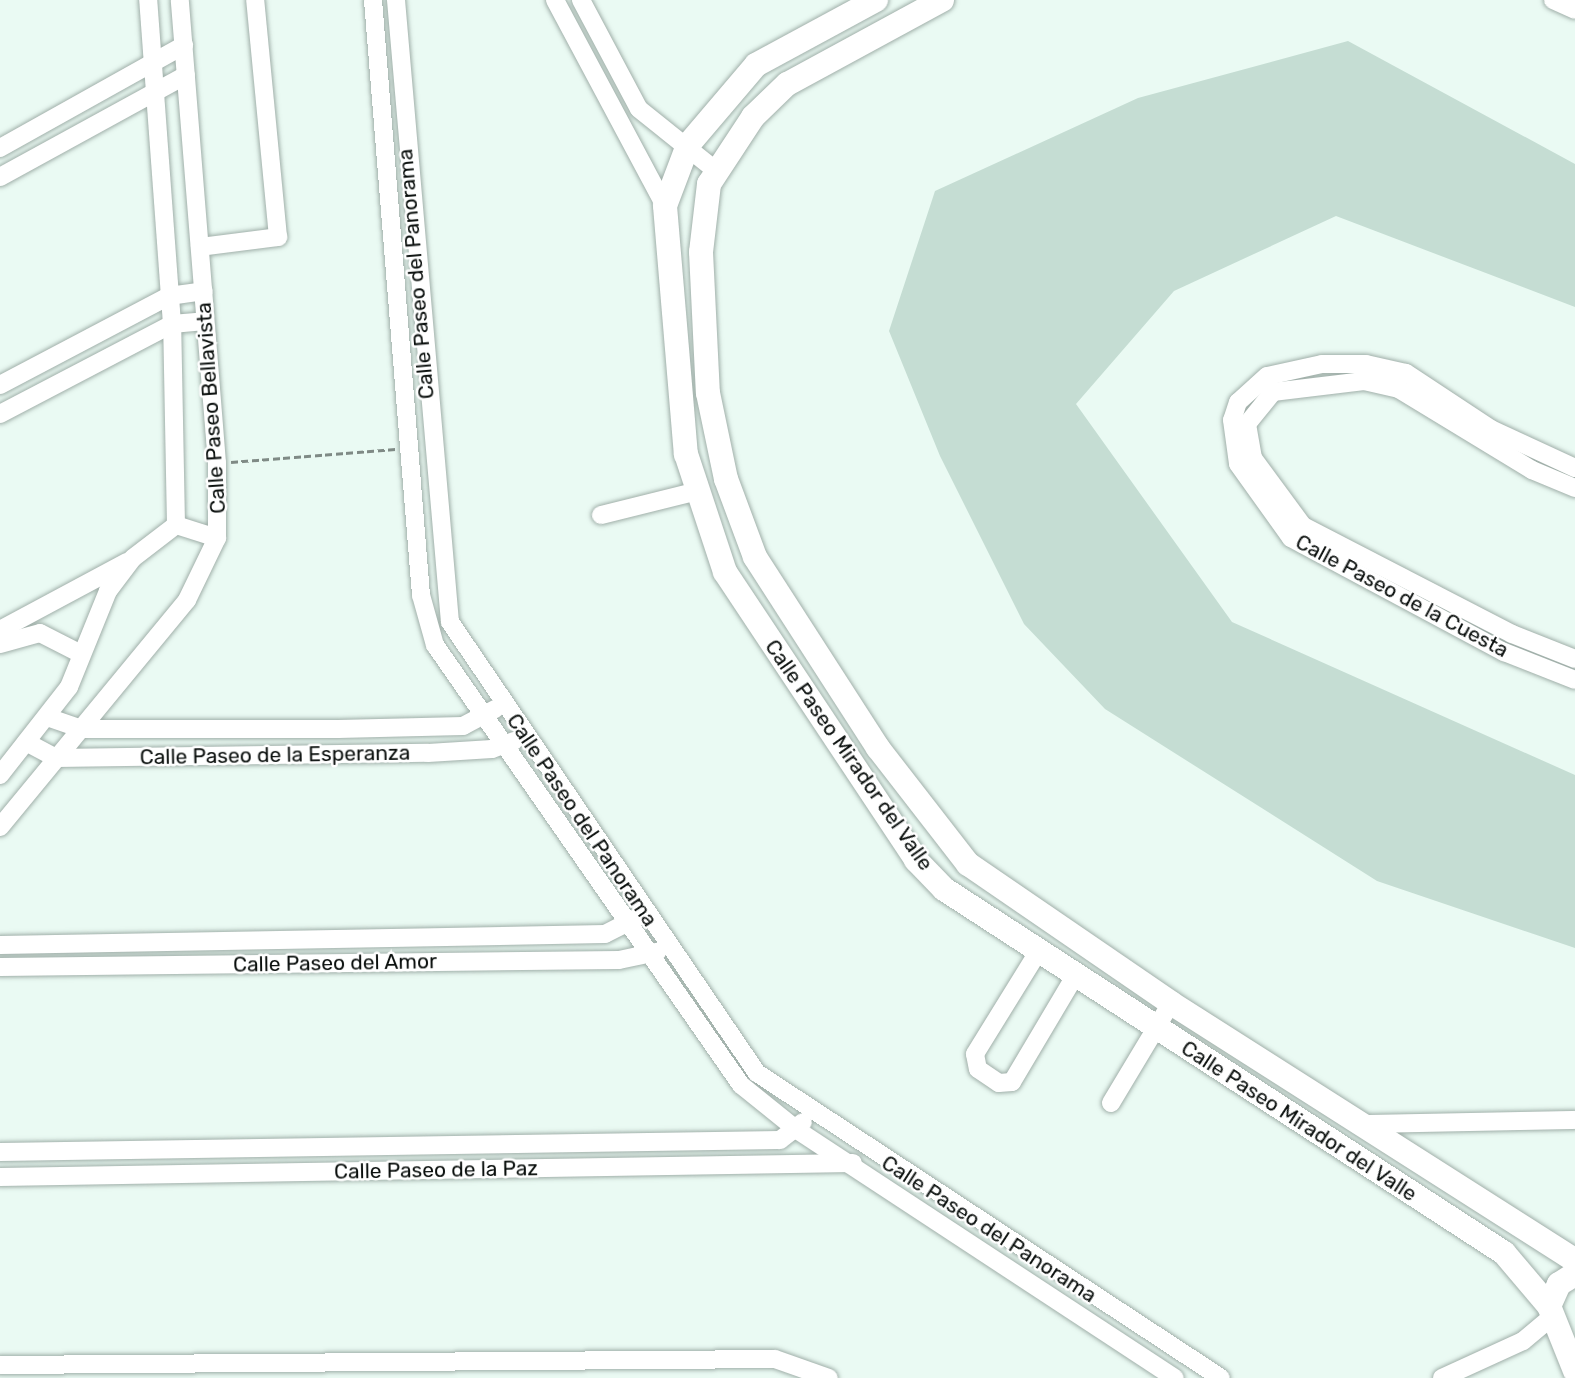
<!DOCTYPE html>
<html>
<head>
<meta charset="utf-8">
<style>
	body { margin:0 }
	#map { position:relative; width:1575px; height:1378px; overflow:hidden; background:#eafaf3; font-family:Rubik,sans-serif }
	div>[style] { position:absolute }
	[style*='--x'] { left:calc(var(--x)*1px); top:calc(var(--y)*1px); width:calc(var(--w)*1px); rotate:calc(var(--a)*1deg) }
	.green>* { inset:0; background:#c5ddd3 }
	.path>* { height:2.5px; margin-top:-1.25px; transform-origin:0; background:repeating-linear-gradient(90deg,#7f8a85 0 7px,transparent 0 10.5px) }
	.roads { filter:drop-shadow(0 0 2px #a0afa9) drop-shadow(0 0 2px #a0afa9) }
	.street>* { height:18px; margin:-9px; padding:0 9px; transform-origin:9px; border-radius:9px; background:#fff }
	.secondary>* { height:24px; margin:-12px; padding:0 12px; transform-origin:12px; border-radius:12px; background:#fff }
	span { translate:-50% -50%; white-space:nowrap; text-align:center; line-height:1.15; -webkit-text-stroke:5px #fff; paint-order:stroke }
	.street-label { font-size:21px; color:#090e0c }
</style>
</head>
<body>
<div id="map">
	<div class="green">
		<i style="clip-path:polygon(1348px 41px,1575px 164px,1575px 307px,1336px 216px,1174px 291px,1076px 404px,1232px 622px,1575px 775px,1575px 948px,1377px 881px,1105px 709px,1024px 624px,940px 456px,889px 331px,935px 191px,1138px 98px)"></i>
	</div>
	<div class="path">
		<i style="--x:231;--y:462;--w:165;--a:-4.5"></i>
	</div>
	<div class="roads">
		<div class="street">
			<i style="--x:373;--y:0;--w:597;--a:85.39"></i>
			<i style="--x:421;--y:595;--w:52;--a:74.4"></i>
			<i style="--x:435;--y:645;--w:536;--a:55.18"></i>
			<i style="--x:741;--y:1085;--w:72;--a:38.8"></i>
			<i style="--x:797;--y:1130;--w:452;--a:33.3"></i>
			<i style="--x:396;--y:0;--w:624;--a:85.04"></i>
			<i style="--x:450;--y:622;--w:546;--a:55.76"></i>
			<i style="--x:757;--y:1073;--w:555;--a:33.32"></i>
			<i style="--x:555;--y:0;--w:234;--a:61.9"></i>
			<i style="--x:581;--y:0;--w:123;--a:62"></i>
			<i style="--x:639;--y:109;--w:96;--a:38.7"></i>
			<i style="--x:1553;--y:0;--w:24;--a:24"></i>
			<i style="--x:0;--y:148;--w:211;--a:-29.2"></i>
			<i style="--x:0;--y:177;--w:212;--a:-28.7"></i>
			<i style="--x:200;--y:247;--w:79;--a:-7.3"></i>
			<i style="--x:278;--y:237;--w:238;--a:-95.5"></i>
			<i style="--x:0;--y:385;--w:191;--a:-27.8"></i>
			<i style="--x:169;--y:296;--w:35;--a:-8"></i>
			<i style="--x:0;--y:414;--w:194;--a:-27.6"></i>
			<i style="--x:172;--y:324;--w:33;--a:-5"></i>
			<i style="--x:1575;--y:468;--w:93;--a:-155.1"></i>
			<i style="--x:1491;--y:429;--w:102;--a:-146.6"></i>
			<i style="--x:1406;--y:373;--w:41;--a:-167.3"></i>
			<i style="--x:1366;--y:364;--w:44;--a:180"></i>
			<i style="--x:1322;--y:364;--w:56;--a:167.7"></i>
			<i style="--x:1267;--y:376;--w:39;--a:138"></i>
			<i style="--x:1238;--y:402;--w:19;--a:108"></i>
			<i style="--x:1232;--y:420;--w:44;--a:82.2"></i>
			<i style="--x:1238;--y:464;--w:91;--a:54.4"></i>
			<i style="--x:1291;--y:538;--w:242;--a:28.2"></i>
			<i style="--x:1504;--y:652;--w:76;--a:21.5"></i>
			<i style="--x:1575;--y:488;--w:47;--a:-157.3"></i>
			<i style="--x:1532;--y:470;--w:156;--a:-148.7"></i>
			<i style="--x:1399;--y:389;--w:36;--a:-167"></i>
			<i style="--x:1364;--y:381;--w:92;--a:173.1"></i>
			<i style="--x:1273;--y:392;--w:41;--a:129.1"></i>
			<i style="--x:1247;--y:424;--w:35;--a:80"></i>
			<i style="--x:1253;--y:458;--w:84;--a:53.7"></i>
			<i style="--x:1303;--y:526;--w:235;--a:27.3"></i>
			<i style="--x:1512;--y:634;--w:68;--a:21.6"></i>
			<i style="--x:601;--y:515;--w:96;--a:-13.9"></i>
			<i style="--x:176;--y:525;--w:43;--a:17.6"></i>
			<i style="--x:0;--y:630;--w:144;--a:-28.2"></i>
			<i style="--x:0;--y:644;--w:41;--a:-15.4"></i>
			<i style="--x:40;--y:633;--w:44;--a:27.1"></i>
			<i style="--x:47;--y:717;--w:36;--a:19"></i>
			<i style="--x:81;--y:729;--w:257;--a:0"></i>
			<i style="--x:338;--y:729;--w:125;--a:-1.4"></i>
			<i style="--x:463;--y:726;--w:36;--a:-28"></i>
			<i style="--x:26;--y:742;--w:34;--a:28"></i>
			<i style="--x:56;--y:758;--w:372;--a:-0.8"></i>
			<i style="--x:428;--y:753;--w:64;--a:-3.6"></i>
			<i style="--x:492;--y:749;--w:23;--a:-20"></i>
			<i style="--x:0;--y:775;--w:112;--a:-51.9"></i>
			<i style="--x:69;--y:687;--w:104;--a:-67.9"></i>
			<i style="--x:108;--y:591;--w:41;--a:-52.9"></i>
			<i style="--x:133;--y:558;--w:54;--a:-37.5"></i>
			<i style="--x:176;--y:525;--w:201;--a:-91.1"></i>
			<i style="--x:172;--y:324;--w:325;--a:-94.2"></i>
			<i style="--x:0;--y:827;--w:294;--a:-50.5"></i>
			<i style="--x:187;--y:600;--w:69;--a:-64.2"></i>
			<i style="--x:217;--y:538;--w:75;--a:-90"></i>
			<i style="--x:217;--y:463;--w:464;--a:-94.6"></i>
			<i style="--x:0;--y:945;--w:605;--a:-1.04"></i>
			<i style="--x:605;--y:934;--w:35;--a:-27"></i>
			<i style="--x:1038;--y:952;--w:120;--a:121.7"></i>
			<i style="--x:975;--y:1054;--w:15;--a:79"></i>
			<i style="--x:978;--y:1069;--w:25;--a:34"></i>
			<i style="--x:999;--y:1083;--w:13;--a:-4"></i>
			<i style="--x:1012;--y:1082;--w:123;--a:-59.3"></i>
			<i style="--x:0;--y:967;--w:619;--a:-0.65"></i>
			<i style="--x:619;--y:960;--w:39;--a:-12"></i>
			<i style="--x:1111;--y:1103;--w:117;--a:-59"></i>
			<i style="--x:1365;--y:1124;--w:210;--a:-1.1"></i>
			<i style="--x:0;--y:1152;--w:780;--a:-0.88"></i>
			<i style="--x:780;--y:1140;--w:29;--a:-38"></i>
			<i style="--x:0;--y:1177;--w:853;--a:-0.94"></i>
			<i style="--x:0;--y:1365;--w:775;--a:-0.44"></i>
			<i style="--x:775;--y:1359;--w:57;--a:19.4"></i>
			<i style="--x:1442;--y:1378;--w:89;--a:-24.6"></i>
			<i style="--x:1523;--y:1341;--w:35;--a:-40"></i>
		</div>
		<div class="secondary">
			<i style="--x:876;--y:0;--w:136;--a:151.6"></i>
			<i style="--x:756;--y:65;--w:105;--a:130.4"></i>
			<i style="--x:688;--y:145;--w:65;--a:110.7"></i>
			<i style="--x:665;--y:206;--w:249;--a:85.2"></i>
			<i style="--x:686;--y:454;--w:124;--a:71.7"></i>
			<i style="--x:725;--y:572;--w:346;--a:56.4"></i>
			<i style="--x:916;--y:860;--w:40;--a:46"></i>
			<i style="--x:944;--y:889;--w:668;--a:33.02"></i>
			<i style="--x:1504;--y:1253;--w:70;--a:49.7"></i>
			<i style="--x:942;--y:0;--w:176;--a:151.5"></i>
			<i style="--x:787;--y:84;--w:47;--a:135.9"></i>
			<i style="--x:753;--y:117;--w:80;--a:123.3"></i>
			<i style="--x:709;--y:184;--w:68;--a:96.7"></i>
			<i style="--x:701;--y:252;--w:141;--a:87.2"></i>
			<i style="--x:708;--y:393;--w:88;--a:78.2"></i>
			<i style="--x:726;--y:479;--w:83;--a:69.6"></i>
			<i style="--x:755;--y:557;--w:227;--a:57.2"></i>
			<i style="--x:878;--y:748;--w:147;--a:52.2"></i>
			<i style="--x:968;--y:864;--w:246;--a:34.4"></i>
			<i style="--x:1171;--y:1003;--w:479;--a:32.5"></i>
			<i style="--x:1575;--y:1274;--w:19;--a:148"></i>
			<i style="--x:1559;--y:1284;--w:24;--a:114"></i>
			<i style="--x:1549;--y:1306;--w:70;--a:68.2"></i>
		</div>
	</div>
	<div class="street-label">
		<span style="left:416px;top:274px;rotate:-95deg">Calle Paseo del Panorama</span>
		<span style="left:211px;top:408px;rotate:-94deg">Calle Paseo Bellavista</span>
		<span style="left:1402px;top:596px;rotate:28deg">Calle Paseo de la Cuesta</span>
		<span style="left:275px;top:755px;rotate:-1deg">Calle Paseo de la Esperanza</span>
		<span style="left:849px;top:755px;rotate:55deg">Calle Paseo Mirador del Valle</span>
		<span style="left:582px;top:820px;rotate:56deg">Calle Paseo del Panorama</span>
		<span style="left:335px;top:963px;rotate:-1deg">Calle Paseo del Amor</span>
		<span style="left:1299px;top:1121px;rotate:33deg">Calle Paseo Mirador del Valle</span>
		<span style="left:436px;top:1170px;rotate:-1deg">Calle Paseo de la Paz</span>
		<span style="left:989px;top:1229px;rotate:33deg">Calle Paseo del Panorama</span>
	</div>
</div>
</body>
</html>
